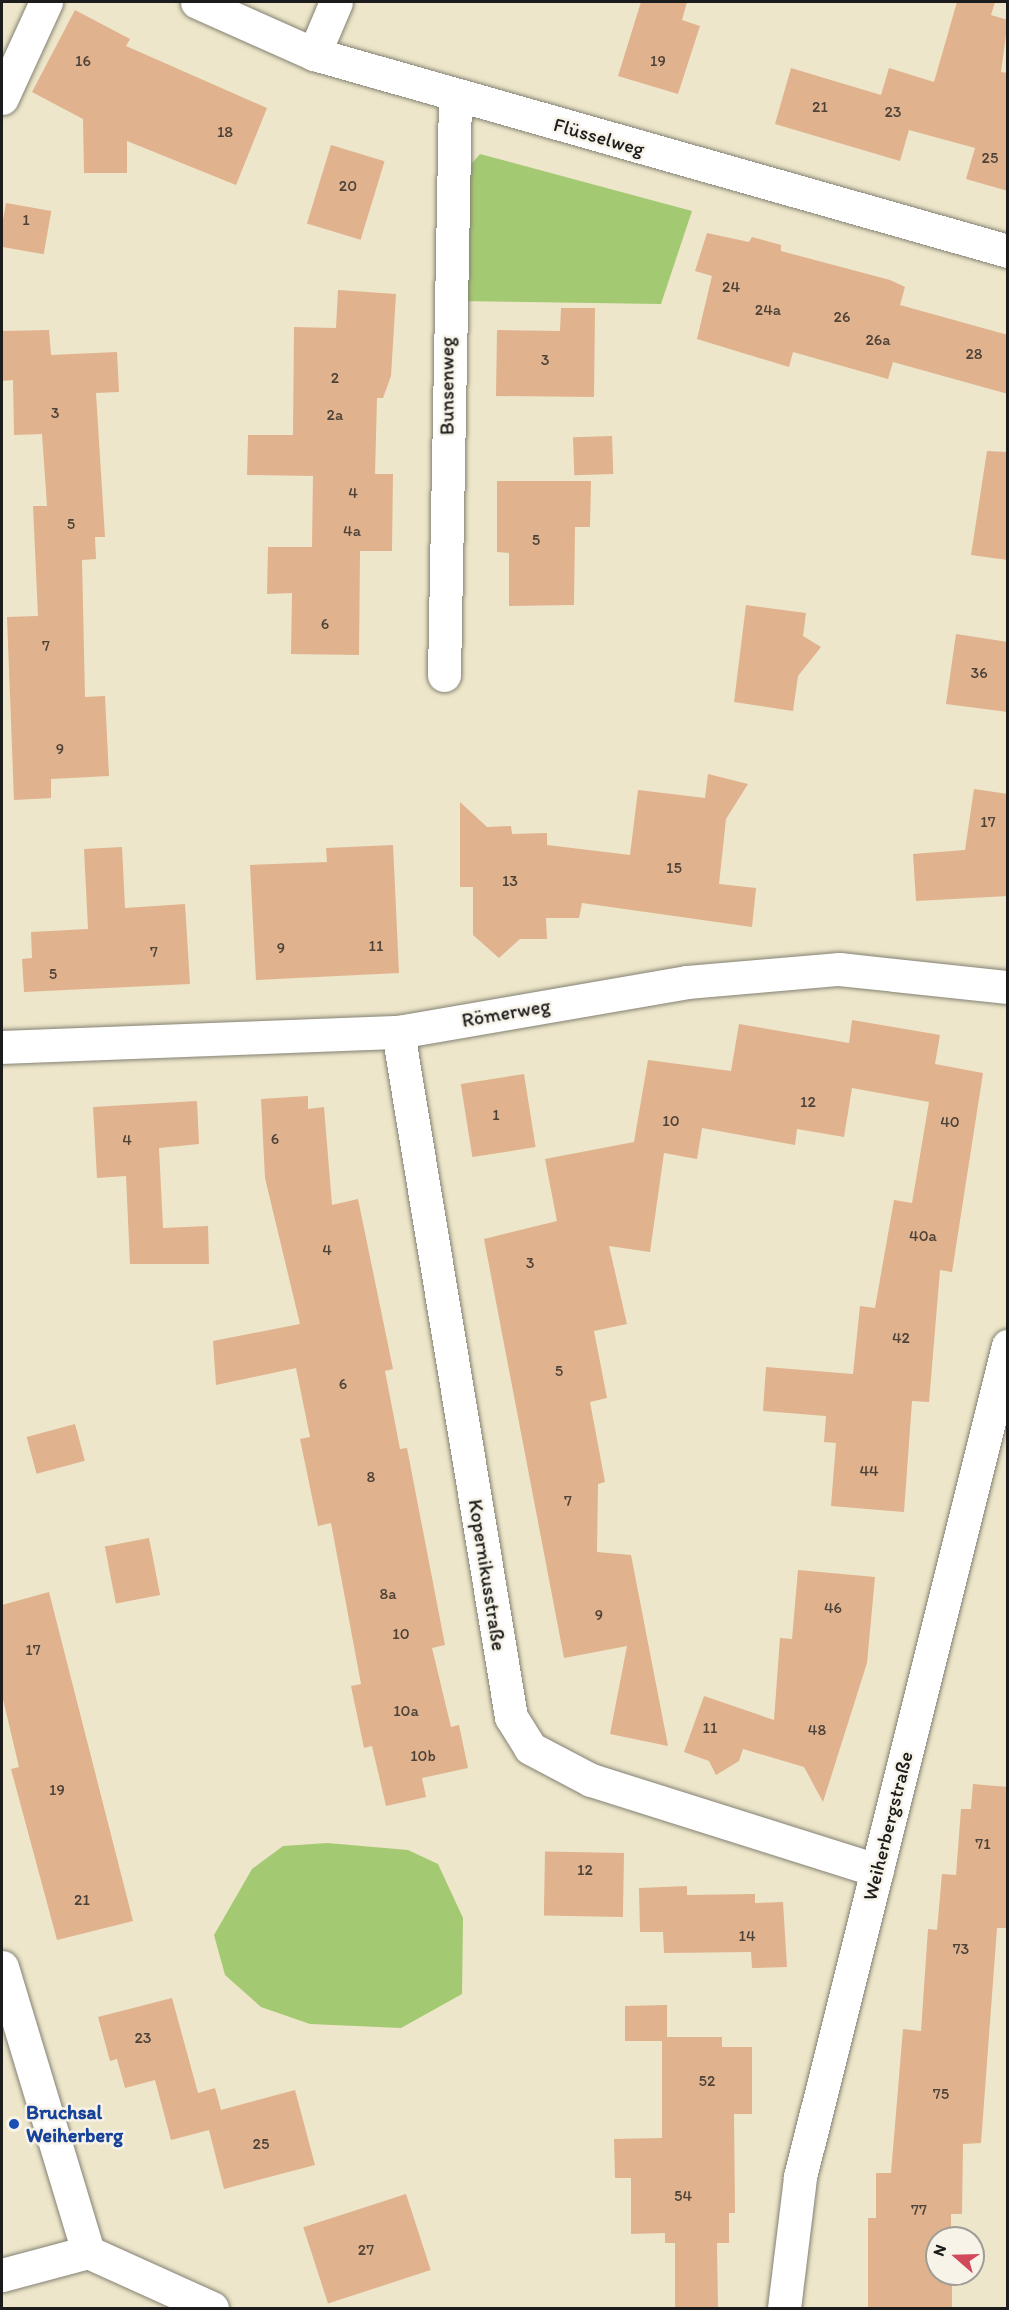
<!DOCTYPE html>
<html>
<head>
<meta charset="utf-8">
<style>
	body { margin:0 }
	#map { position:relative; width:1009px; height:2310px; overflow:hidden; background:#ede6ca; font-family:Itim,sans-serif }
	div>[style] { position:absolute }
	[style*='--x'] { left:calc(var(--x)*1px); top:calc(var(--y)*1px); width:calc(var(--w)*1px); rotate:calc(var(--a)*1deg) }
	.green>* { inset:0; background:#a4c973 }
	.building>* { inset:0; background:#e0b28e; transform-origin:0 0 }
	.roads { filter:drop-shadow(0 0 2px #848173) drop-shadow(0 0 2px #848173) }
	.minor>* { height:33px; margin:-16.5px; padding:0 16.5px; transform-origin:16.5px; border-radius:16.5px; background:#fff }
	.dots>* { width:16px; height:16px; translate:-50% -50%; box-sizing:border-box; border:3px solid #f7f3e8; border-radius:50% }
	span { translate:-50% -50%; white-space:nowrap; text-align:center; line-height:1.15; -webkit-text-stroke:5px #f7f3e8; paint-order:stroke }
	.number-label { font-size:16px; color:#4d4238 }
	.number-label span { -webkit-text-stroke-width:0 }
	.street-label { font-size:20px; color:#1c1c1c }
	.transit-label { font-size:20px; color:#164399; font-weight:700 }
	.left { translate:0 -50%; text-align:left }
	.frame { position:absolute; inset:0; border:3px solid #1c1c1c; pointer-events:none }
	.north { position:absolute; left:925px; top:2226px; width:60px; height:60px; box-sizing:border-box; background:#f7f3e8; border:2px solid #9f9d96; border-radius:50%; rotate:290deg; font-size:16px; font-weight:700; line-height:24px; text-align:center; color:#1c1c1c }
	.north::after { content:''; display:block; margin:auto; width:21px; height:27px; background:#d1495b; clip-path:polygon(50% 0,100% 100%,50% 72%,0 100%) }
</style>
</head>
<body>
<div id="map">
	<div class="green">
		<i style="clip-path:polygon(480px 154px,692px 211px,661px 304px,457px 301px,461px 176px)"></i>
		<i style="clip-path:polygon(327px 1843px,408px 1850px,438px 1864px,463px 1918px,462px 1994px,401px 2028px,310px 2024px,261px 2007px,225px 1975px,214px 1935px,252px 1869px,283px 1846px)"></i>
	</div>
	<div class="building">
		<i style="clip-path:polygon(641px 2px,687px 2px,682px 20px,700px 26px,678px 94px,618px 76px)"></i>
		<i style="clip-path:polygon(957px 2px,995px 2px,991px 15px,1008px 20px,1001px 72px,1008px 73px,1008px 191px,966px 179px,975px 148px,909px 130px,900px 161px,775px 124px,791px 68px,881px 95px,889px 68px,934px 82px)"></i>
		<i style="clip-path:polygon(75px 10px,130px 39px,126px 46px,267px 108px,236px 185px,127px 141px,127px 173px,84px 173px,83px 119px,32px 92px)"></i>
		<i style="left:331px;top:145px;width:56px;height:82px;rotate:17deg"></i>
		<i style="left:6px;top:203px;width:46px;height:44px;rotate:10deg"></i>
		<i style="clip-path:polygon(707px 233px,749px 242px,752px 237px,781px 245px,781px 251px,890px 280px,905px 287px,900px 305px,1008px 335px,1008px 394px,893px 362px,888px 379px,793px 352px,789px 367px,697px 339px,712px 276px,695px 271px)"></i>
		<i style="clip-path:polygon(338px 290px,396px 294px,391px 376px,383px 398px,377px 398px,375px 474px,393px 474px,392px 551px,360px 551px,359px 655px,291px 654px,292px 593px,267px 594px,268px 547px,312px 547px,313px 476px,247px 475px,248px 435px,293px 435px,294px 327px,336px 328px)"></i>
		<i style="clip-path:polygon(561px 308px,595px 308px,594px 397px,496px 396px,497px 330px,560px 331px)"></i>
		<i style="clip-path:polygon(49px 330px,51px 355px,117px 352px,119px 392px,96px 393px,105px 537px,95px 537px,96px 559px,82px 560px,85px 697px,105px 696px,109px 776px,51px 779px,51px 798px,14px 800px,7px 617px,38px 616px,33px 506px,47px 506px,42px 434px,14px 435px,13px 380px,2px 381px,2px 331px)"></i>
		<i style="left:612px;top:436px;width:38px;height:39px;rotate:88deg"></i>
		<i style="clip-path:polygon(987px 451px,1008px 452px,1008px 560px,971px 555px)"></i>
		<i style="clip-path:polygon(497px 481px,591px 481px,590px 527px,575px 527px,574px 605px,509px 606px,509px 553px,497px 552px)"></i>
		<i style="clip-path:polygon(746px 605px,806px 613px,803px 636px,821px 647px,798px 676px,793px 711px,734px 702px)"></i>
		<i style="clip-path:polygon(956px 634px,1008px 642px,1008px 712px,946px 704px)"></i>
		<i style="clip-path:polygon(708px 774px,748px 784px,726px 819px,719px 884px,756px 888px,752px 927px,582px 903px,579px 918px,546px 918px,547px 939px,520px 939px,499px 958px,473px 935px,473px 887px,460px 887px,460px 802px,487px 827px,511px 826px,512px 834px,547px 833px,547px 845px,630px 855px,638px 790px,705px 798px)"></i>
		<i style="clip-path:polygon(974px 789px,1008px 794px,1008px 896px,916px 901px,913px 854px,965px 850px)"></i>
		<i style="clip-path:polygon(393px 845px,399px 973px,256px 980px,250px 865px,327px 862px,326px 848px)"></i>
		<i style="clip-path:polygon(122px 847px,125px 908px,185px 904px,190px 984px,24px 992px,22px 959px,32px 958px,31px 932px,88px 929px,84px 849px)"></i>
		<i style="clip-path:polygon(852px 1020px,940px 1035px,935px 1064px,983px 1073px,952px 1272px,940px 1270px,929px 1402px,912px 1401px,904px 1512px,831px 1506px,836px 1443px,824px 1442px,826px 1416px,763px 1411px,766px 1367px,853px 1374px,860px 1306px,875px 1308px,894px 1200px,912px 1203px,929px 1102px,852px 1088px,844px 1137px,797px 1129px,795px 1145px,702px 1128px,697px 1159px,664px 1153px,650px 1252px,609px 1246px,627px 1324px,594px 1331px,607px 1398px,590px 1402px,605px 1482px,598px 1484px,597px 1552px,631px 1555px,668px 1746px,610px 1734px,627px 1646px,564px 1658px,484px 1239px,557px 1221px,545px 1159px,634px 1142px,648px 1060px,731px 1071px,739px 1024px,849px 1043px)"></i>
		<i style="left:524px;top:1074px;width:74px;height:64px;rotate:81deg"></i>
		<i style="clip-path:polygon(308px 1096px,308px 1109px,324px 1107px,332px 1205px,358px 1199px,393px 1369px,385px 1371px,400px 1449px,407px 1448px,445px 1645px,432px 1648px,451px 1727px,459px 1725px,468px 1768px,422px 1778px,426px 1797px,386px 1806px,372px 1746px,364px 1748px,351px 1686px,361px 1684px,331px 1523px,318px 1526px,300px 1439px,310px 1437px,296px 1368px,216px 1385px,213px 1341px,300px 1324px,265px 1178px,261px 1099px)"></i>
		<i style="clip-path:polygon(197px 1101px,199px 1144px,159px 1148px,163px 1228px,208px 1226px,209px 1264px,130px 1264px,126px 1176px,97px 1178px,93px 1107px)"></i>
		<i style="left:75px;top:1424px;width:38px;height:50px;rotate:75deg"></i>
		<i style="left:149px;top:1538px;width:58px;height:45px;rotate:79deg"></i>
		<i style="clip-path:polygon(798px 1570px,875px 1577px,867px 1663px,823px 1802px,804px 1767px,743px 1749px,739px 1761px,716px 1775px,709px 1761px,684px 1752px,704px 1696px,774px 1720px,780px 1638px,792px 1639px)"></i>
		<i style="clip-path:polygon(49px 1592px,133px 1921px,57px 1940px,11px 1769px,19px 1767px,2px 1695px,2px 1605px)"></i>
		<i style="clip-path:polygon(973px 1784px,1008px 1787px,1008px 1928px,997px 1928px,981px 2143px,963px 2144px,962px 2214px,951px 2214px,951px 2238px,937px 2238px,937px 2274px,952px 2274px,952px 2308px,868px 2308px,868px 2218px,876px 2218px,876px 2173px,891px 2173px,903px 2029px,921px 2031px,928px 1929px,937px 1930px,942px 1874px,956px 1875px,961px 1809px,971px 1809px)"></i>
		<i style="left:624px;top:1853px;width:64px;height:79px;rotate:91deg"></i>
		<i style="clip-path:polygon(687px 1886px,687px 1895px,755px 1894px,755px 1903px,783px 1902px,787px 1967px,752px 1968px,751px 1952px,664px 1953px,663px 1932px,640px 1932px,639px 1888px)"></i>
		<i style="clip-path:polygon(172px 1998px,198px 2093px,215px 2088px,221px 2110px,295px 2090px,315px 2165px,224px 2189px,209px 2130px,171px 2140px,155px 2080px,125px 2088px,117px 2059px,110px 2061px,98px 2017px)"></i>
		<i style="clip-path:polygon(667px 2005px,667px 2037px,722px 2037px,722px 2047px,752px 2047px,752px 2114px,734px 2114px,735px 2213px,729px 2213px,729px 2243px,717px 2243px,718px 2308px,675px 2308px,675px 2243px,665px 2243px,665px 2233px,631px 2234px,631px 2178px,615px 2178px,614px 2139px,662px 2138px,662px 2041px,625px 2041px,625px 2006px)"></i>
		<i style="left:406px;top:2194px;width:80px;height:108px;rotate:72deg"></i>
	</div>
	<div class="roads">
		<div class="minor">
			<i style="--x:197;--y:2;--w:128;--a:24"></i>
			<i style="--x:314;--y:54;--w:721;--a:15.85"></i>
			<i style="--x:314;--y:54;--w:56;--a:-67.1"></i>
			<i style="--x:2;--y:98;--w:106;--a:-65.4"></i>
			<i style="--x:444;--y:675;--w:578;--a:-88.91"></i>
			<i style="--x:398;--y:1032;--w:694;--a:80.63"></i>
			<i style="--x:511;--y:1717;--w:36;--a:58"></i>
			<i style="--x:530;--y:1748;--w:69;--a:27.7"></i>
			<i style="--x:591;--y:1780;--w:300;--a:17.5"></i>
			<i style="--x:2;--y:1047;--w:396;--a:-2.2"></i>
			<i style="--x:398;--y:1032;--w:293;--a:-9.8"></i>
			<i style="--x:687;--y:982;--w:153;--a:-4.9"></i>
			<i style="--x:839;--y:969;--w:170;--a:6.1"></i>
			<i style="--x:2;--y:1967;--w:298;--a:73.2"></i>
			<i style="--x:88;--y:2252;--w:136;--a:24.3"></i>
			<i style="--x:2;--y:2275;--w:89;--a:-15"></i>
			<i style="--x:784;--y:2308;--w:132;--a:-83"></i>
			<i style="--x:800;--y:2177;--w:857;--a:-75.95"></i>
		</div>
	</div>
	<div class="dots">
		<i style="left:14px;top:2124px;background:#1a4fb4"></i>
	</div>
	<div class="number-label">
		<span style="left:83px;top:61px">16</span>
		<span style="left:658px;top:61px">19</span>
		<span style="left:820px;top:107px">21</span>
		<span style="left:893px;top:112px">23</span>
		<span style="left:225px;top:132px">18</span>
		<span style="left:990px;top:158px">25</span>
		<span style="left:348px;top:186px">20</span>
		<span style="left:26px;top:220px">1</span>
		<span style="left:731px;top:287px">24</span>
		<span style="left:768px;top:310px">24a</span>
		<span style="left:842px;top:317px">26</span>
		<span style="left:878px;top:340px">26a</span>
		<span style="left:974px;top:354px">28</span>
		<span style="left:545px;top:360px">3</span>
		<span style="left:335px;top:378px">2</span>
		<span style="left:55px;top:413px">3</span>
		<span style="left:335px;top:415px">2a</span>
		<span style="left:353px;top:493px">4</span>
		<span style="left:71px;top:524px">5</span>
		<span style="left:352px;top:531px">4a</span>
		<span style="left:536px;top:540px">5</span>
		<span style="left:325px;top:624px">6</span>
		<span style="left:46px;top:646px">7</span>
		<span style="left:979px;top:673px">36</span>
		<span style="left:60px;top:749px">9</span>
		<span style="left:988px;top:822px">17</span>
		<span style="left:674px;top:868px">15</span>
		<span style="left:510px;top:881px">13</span>
		<span style="left:376px;top:946px">11</span>
		<span style="left:281px;top:948px">9</span>
		<span style="left:154px;top:952px">7</span>
		<span style="left:53px;top:974px">5</span>
		<span style="left:808px;top:1102px">12</span>
		<span style="left:496px;top:1115px">1</span>
		<span style="left:671px;top:1121px">10</span>
		<span style="left:950px;top:1122px">40</span>
		<span style="left:275px;top:1139px">6</span>
		<span style="left:127px;top:1140px">4</span>
		<span style="left:923px;top:1236px">40a</span>
		<span style="left:327px;top:1250px">4</span>
		<span style="left:530px;top:1263px">3</span>
		<span style="left:901px;top:1338px">42</span>
		<span style="left:559px;top:1371px">5</span>
		<span style="left:343px;top:1384px">6</span>
		<span style="left:869px;top:1471px">44</span>
		<span style="left:371px;top:1477px">8</span>
		<span style="left:568px;top:1501px">7</span>
		<span style="left:388px;top:1594px">8a</span>
		<span style="left:833px;top:1608px">46</span>
		<span style="left:599px;top:1615px">9</span>
		<span style="left:401px;top:1634px">10</span>
		<span style="left:33px;top:1650px">17</span>
		<span style="left:406px;top:1711px">10a</span>
		<span style="left:710px;top:1728px">11</span>
		<span style="left:817px;top:1730px">48</span>
		<span style="left:423px;top:1756px">10b</span>
		<span style="left:57px;top:1790px">19</span>
		<span style="left:983px;top:1844px">71</span>
		<span style="left:585px;top:1870px">12</span>
		<span style="left:82px;top:1900px">21</span>
		<span style="left:747px;top:1936px">14</span>
		<span style="left:961px;top:1949px">73</span>
		<span style="left:143px;top:2038px">23</span>
		<span style="left:707px;top:2081px">52</span>
		<span style="left:941px;top:2094px">75</span>
		<span style="left:261px;top:2144px">25</span>
		<span style="left:683px;top:2196px">54</span>
		<span style="left:919px;top:2210px">77</span>
		<span style="left:366px;top:2250px">27</span>
	</div>
	<div class="street-label">
		<span style="left:599px;top:137px;rotate:16deg">Flüsselweg</span>
		<span style="left:447px;top:386px;rotate:-90deg">Bunsenweg</span>
		<span style="left:506px;top:1013px;rotate:-10deg">Römerweg</span>
		<span style="left:487px;top:1575px;rotate:81deg">Kopernikusstraße</span>
		<span style="left:888px;top:1826px;rotate:-76deg">Weiherbergstraße</span>
	</div>
	<div class="transit-label">
		<span class="left" style="left:26px;top:2124px">Bruchsal<br>Weiherberg</span>
	</div>
	<div class="frame"></div>
	<div class="north">N</div>
</div>
</body>
</html>
